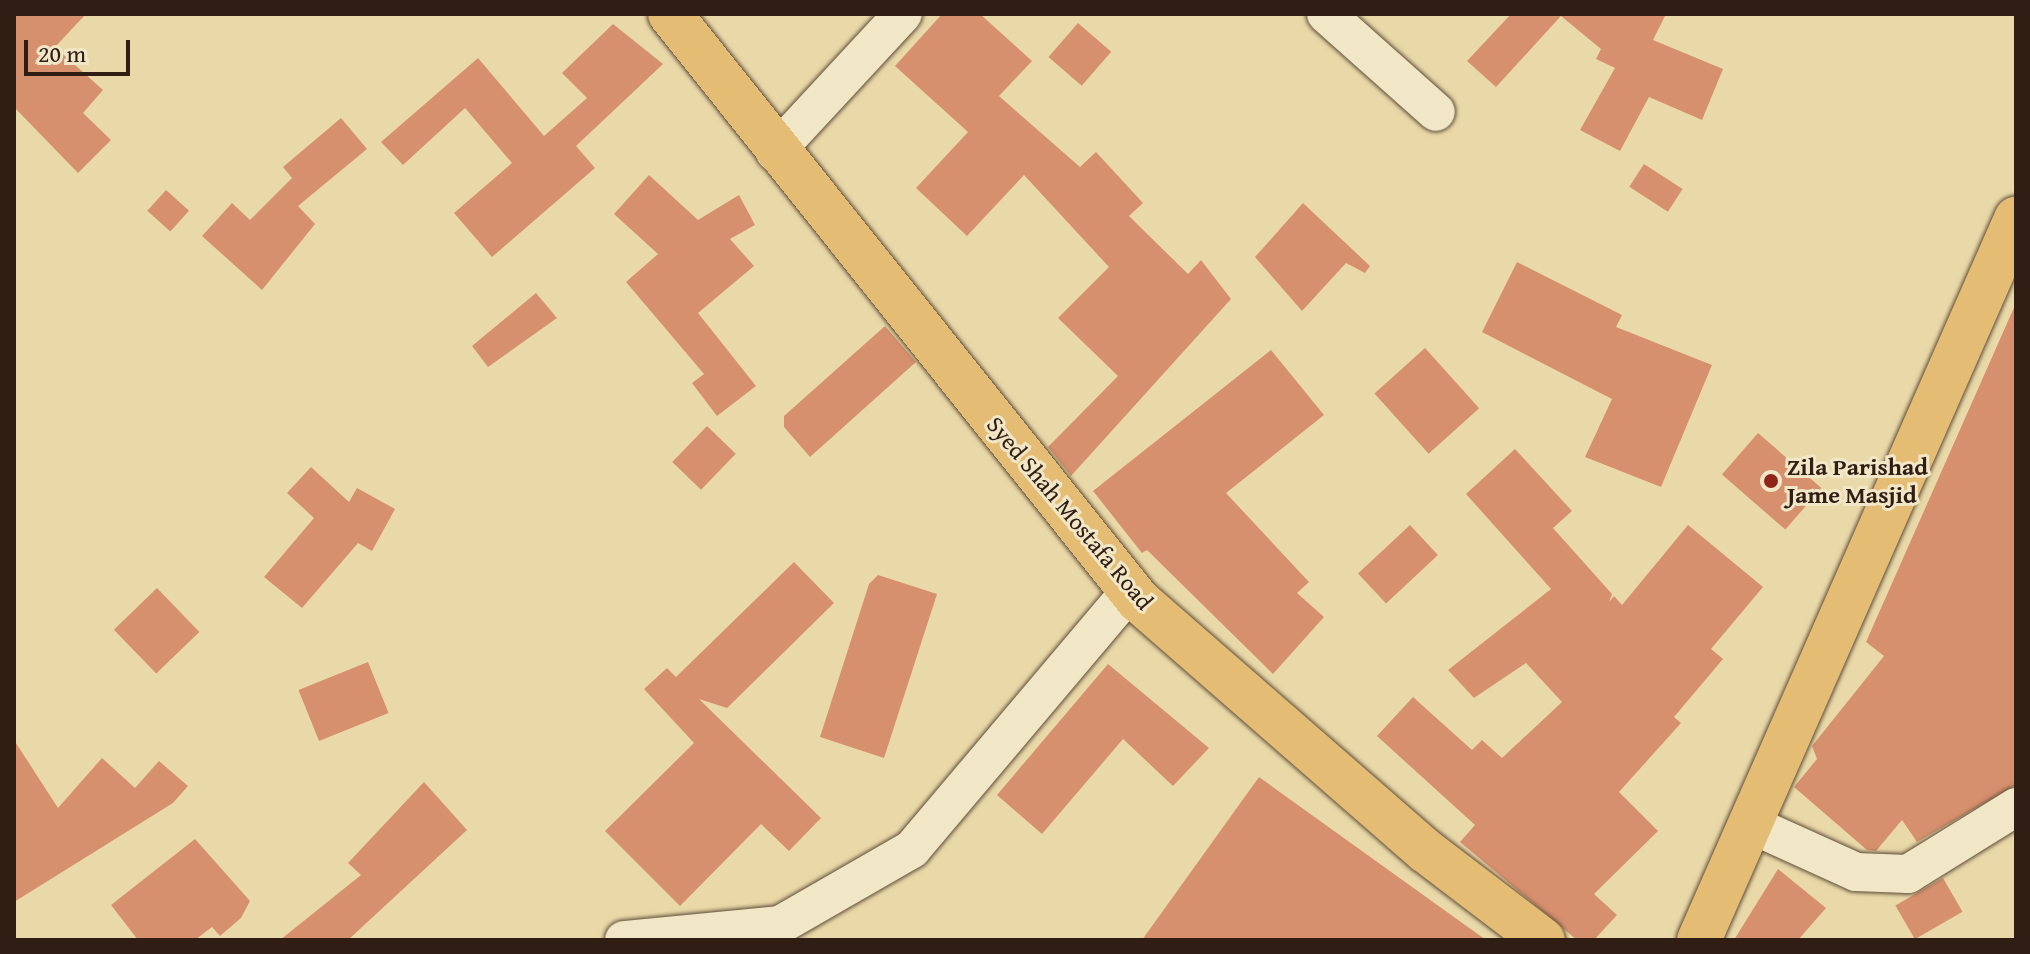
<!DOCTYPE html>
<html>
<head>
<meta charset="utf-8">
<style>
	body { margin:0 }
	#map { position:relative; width:2030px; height:954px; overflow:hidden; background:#ead9a8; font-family:"Gentium Book Plus",serif }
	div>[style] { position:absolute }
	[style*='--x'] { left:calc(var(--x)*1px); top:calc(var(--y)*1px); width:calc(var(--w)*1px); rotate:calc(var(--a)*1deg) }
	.building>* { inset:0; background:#d7906e; transform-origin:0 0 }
	.roads { filter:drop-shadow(0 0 2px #5e4d39) drop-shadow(0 0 2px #5e4d39) }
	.minor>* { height:38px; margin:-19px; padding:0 19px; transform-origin:19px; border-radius:19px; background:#f1e6c6 }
	.highway>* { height:44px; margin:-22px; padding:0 22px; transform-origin:22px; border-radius:22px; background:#e5bc74 }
	.dots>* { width:22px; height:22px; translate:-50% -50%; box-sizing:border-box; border:4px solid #f1e6c6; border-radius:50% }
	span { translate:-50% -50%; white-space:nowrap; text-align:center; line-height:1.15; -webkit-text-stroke:6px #f1e6c6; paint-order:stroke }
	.poi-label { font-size:24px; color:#301e14; font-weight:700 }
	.left { translate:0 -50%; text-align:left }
	.street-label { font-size:24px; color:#301e14 }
	.frame { position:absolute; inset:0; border:16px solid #301e14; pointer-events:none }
	.scale { position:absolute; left:24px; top:40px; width:106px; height:36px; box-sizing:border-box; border:4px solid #301e14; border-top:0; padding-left:10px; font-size:24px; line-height:28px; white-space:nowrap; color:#301e14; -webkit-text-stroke:6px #f1e6c6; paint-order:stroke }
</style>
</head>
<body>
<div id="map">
	<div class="building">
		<i style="clip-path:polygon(14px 14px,86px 14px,55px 47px,103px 90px,83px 113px,111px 140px,78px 173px,14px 107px)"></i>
		<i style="clip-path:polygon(942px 14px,980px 14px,1032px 61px,999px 96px,1080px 167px,1096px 152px,1143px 203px,1129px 216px,1188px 274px,1201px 260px,1231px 299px,1071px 476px,1048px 447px,1118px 376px,1058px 318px,1109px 267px,1024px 175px,967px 236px,916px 188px,968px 132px,895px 66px)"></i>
		<i style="clip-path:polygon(1511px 14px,1666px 14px,1653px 40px,1723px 69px,1702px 120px,1649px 97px,1620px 151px,1580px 130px,1615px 68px,1596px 59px,1601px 49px,1561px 16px,1496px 87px,1467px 61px)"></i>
		<i style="left:1078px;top:23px;width:44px;height:45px;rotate:41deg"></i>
		<i style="clip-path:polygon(613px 24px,663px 64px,576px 146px,595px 168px,492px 257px,454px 213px,512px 163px,465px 108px,403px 165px,381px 142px,478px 58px,544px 136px,587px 98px,562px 73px)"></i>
		<i style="clip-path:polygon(341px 118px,367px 149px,298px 206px,315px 224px,262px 290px,202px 236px,232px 203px,250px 220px,292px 178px,283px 167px)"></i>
		<i style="left:1644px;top:164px;width:46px;height:27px;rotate:33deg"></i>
		<i style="clip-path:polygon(649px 175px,698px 220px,739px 195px,755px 225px,730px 239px,754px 266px,698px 313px,756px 386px,717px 416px,692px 383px,704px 374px,626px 282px,658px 254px,614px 214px)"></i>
		<i style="left:166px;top:190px;width:31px;height:28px;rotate:42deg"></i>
		<i style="clip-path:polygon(1303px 203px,1370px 266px,1365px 273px,1346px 263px,1302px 311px,1255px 257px)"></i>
		<i style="clip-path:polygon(1517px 262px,1622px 315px,1616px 327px,1712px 365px,1661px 487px,1585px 457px,1612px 399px,1482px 332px)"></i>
		<i style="clip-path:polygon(536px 293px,557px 318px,488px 367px,472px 346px)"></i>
		<i style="clip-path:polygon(2016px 303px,2016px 785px,1917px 842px,1902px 820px,1876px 851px,1867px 850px,1794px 787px,1817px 759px,1812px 746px,1884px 656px,1866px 642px)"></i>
		<i style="clip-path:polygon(885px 326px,916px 362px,810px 457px,784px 427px,784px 416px)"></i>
		<i style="left:1425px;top:348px;width:81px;height:68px;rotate:48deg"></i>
		<i style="clip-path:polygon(1271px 350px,1324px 415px,1226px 493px,1309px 582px,1297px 593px,1324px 617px,1273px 674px,1147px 550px,1142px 553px,1093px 491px)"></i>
		<i style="left:707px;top:426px;width:40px;height:50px;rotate:44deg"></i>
		<i style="left:1758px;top:433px;width:84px;height:55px;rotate:41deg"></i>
		<i style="clip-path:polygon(1515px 449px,1572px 511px,1553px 528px,1612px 594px,1609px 602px,1614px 596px,1622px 605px,1688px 525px,1763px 587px,1711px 649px,1723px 659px,1674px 717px,1681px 723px,1619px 792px,1658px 831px,1594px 894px,1617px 915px,1594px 940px,1577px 940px,1460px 842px,1475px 825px,1377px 736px,1413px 697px,1472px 750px,1482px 740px,1502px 758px,1562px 702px,1526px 663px,1474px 698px,1448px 670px,1551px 589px,1466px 494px)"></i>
		<i style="clip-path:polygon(311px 467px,349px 502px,357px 488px,395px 509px,372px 551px,358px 543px,302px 608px,264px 577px,314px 518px,287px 493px)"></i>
		<i style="left:1410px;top:525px;width:41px;height:71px;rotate:47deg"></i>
		<i style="clip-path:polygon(794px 562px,834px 603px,727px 708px,699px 699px,821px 818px,789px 851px,761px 824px,680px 906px,605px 831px,694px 743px,644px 689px,667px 668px,676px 677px)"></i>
		<i style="clip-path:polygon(878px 575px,937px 594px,884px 758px,820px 737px,869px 584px)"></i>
		<i style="left:157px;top:588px;width:61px;height:60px;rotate:46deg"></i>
		<i style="left:368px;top:662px;width:55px;height:75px;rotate:68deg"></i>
		<i style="clip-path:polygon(1108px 664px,1209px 748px,1173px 786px,1123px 739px,1042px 834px,997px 795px)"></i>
		<i style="clip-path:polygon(14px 740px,58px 808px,102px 758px,135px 788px,159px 761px,188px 786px,173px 803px,14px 902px)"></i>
		<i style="clip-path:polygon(1259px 777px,1486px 940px,1142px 940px)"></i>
		<i style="clip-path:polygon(424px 782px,467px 830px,348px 940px,280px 940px,361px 875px,348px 863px)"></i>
		<i style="clip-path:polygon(195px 839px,250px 901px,241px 918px,220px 936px,212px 927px,195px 940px,138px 940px,111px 905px)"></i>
		<i style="clip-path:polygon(1778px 869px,1826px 908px,1798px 940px,1734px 940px)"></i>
		<i style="left:1943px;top:878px;width:39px;height:55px;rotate:60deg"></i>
	</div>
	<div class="roads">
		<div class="minor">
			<i style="--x:1326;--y:14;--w:147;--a:41.7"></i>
			<i style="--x:775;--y:152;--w:188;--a:-47.2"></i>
			<i style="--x:1750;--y:824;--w:116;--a:24.4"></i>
			<i style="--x:1856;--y:872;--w:52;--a:2.2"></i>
			<i style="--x:1908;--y:874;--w:127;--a:-31.8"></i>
			<i style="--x:624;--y:940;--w:157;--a:-5.5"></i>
			<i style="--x:780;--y:925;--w:152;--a:-29.9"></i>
			<i style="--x:912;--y:849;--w:338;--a:-49.8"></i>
		</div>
		<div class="highway">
			<i style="--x:670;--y:14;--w:750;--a:51.39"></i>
			<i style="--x:1138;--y:600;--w:382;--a:41.1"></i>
			<i style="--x:1426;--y:851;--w:147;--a:37.3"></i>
			<i style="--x:1699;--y:940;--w:788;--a:-66.27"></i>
		</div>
	</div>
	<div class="dots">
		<i style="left:1771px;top:481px;background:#8f2418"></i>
	</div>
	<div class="poi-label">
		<span class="left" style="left:1787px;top:481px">Zila Parishad<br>Jame Masjid</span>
	</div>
	<div class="street-label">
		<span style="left:1070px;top:513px;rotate:50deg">Syed Shah Mostafa Road</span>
	</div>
	<div class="frame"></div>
	<div class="scale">20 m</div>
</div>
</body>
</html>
